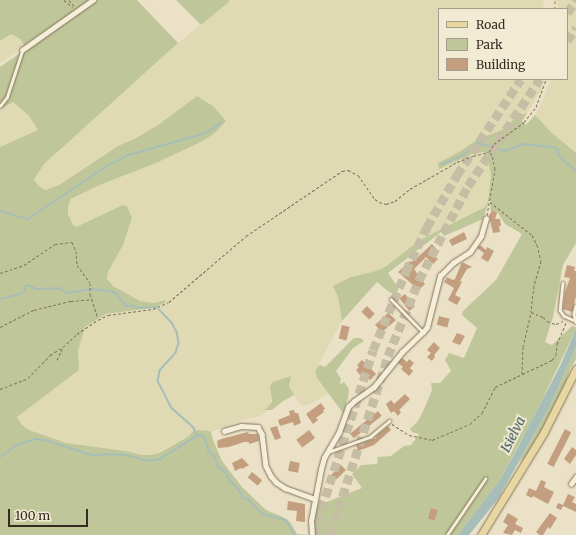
<!DOCTYPE html>
<html>
<head>
<meta charset="utf-8">
<style>
	body { margin:0 }
	#map { position:relative; width:576px; height:535px; overflow:hidden; background:#eae1c6; font-family:Merriweather,serif }
	div>[style] { position:absolute }
	[style*='--x'] { left:calc(var(--x)*1px); top:calc(var(--y)*1px); width:calc(var(--w)*1px); rotate:calc(var(--a)*1deg) }
	.farmland>* { inset:0; background:#dfdab4 }
	.green>* { inset:0; background:#bfc79a }
	.water>* { inset:0; background:#a7beb8 }
	.stream>* { height:1.5px; margin:-0.75px; padding:0 0.75px; transform-origin:0.75px; border-radius:0.75px; background:#a7beb8 }
	.building>* { inset:0; background:#c49f7f; transform-origin:0 0 }
	.motorway-tunnel>* { height:9px; margin-top:-4.5px; transform-origin:0; background:repeating-linear-gradient(90deg,#c6bda5 0 9px,transparent 0 13.5px) }
	.path>* { height:1px; margin-top:-0.5px; transform-origin:0; background:repeating-linear-gradient(90deg,#83735d 0 3px,transparent 0 5px) }
	.roads { filter:drop-shadow(0 0 1px #83735d) drop-shadow(0 0 1px #83735d) }
	.service>* { height:2.5px; margin:-1.25px; padding:0 1.25px; transform-origin:1.25px; border-radius:1.25px; background:#f5eed8 }
	.minor>* { height:4.5px; margin:-2.25px; padding:0 2.25px; transform-origin:2.25px; border-radius:2.25px; background:#f5eed8 }
	.primary>* { height:7px; margin:-3.5px; padding:0 3.5px; transform-origin:3.5px; border-radius:3.5px; background:#e9d7a1 }
	span { translate:-50% -50%; white-space:nowrap; text-align:center; line-height:1.15; -webkit-text-stroke:4px #f2ebd4; paint-order:stroke }
	.water-label { font-size:13px; color:#305353; font-style:italic }
	.legend { position:absolute; left:438px; top:8px; width:130px; height:72px; box-sizing:border-box; background:#f2ebd4; border:1px solid #a69e8c; margin:0; padding:5px 7px; list-style:none; font-size:12px; color:#352b20 }
	.legend li { display:flex; align-items:center; gap:8px; height:20px }
	.legend b { width:20px; border:1px solid #a69e8c }
	.scale { position:absolute; left:8px; top:509px; width:80px; height:18px; box-sizing:border-box; border:2px solid #352b20; border-top:0; padding-left:5px; font-size:12px; line-height:14px; white-space:nowrap; color:#352b20; -webkit-text-stroke:3px #f2ebd4; paint-order:stroke }
</style>
</head>
<body>
<div id="map">
	<div class="farmland">
		<i style="clip-path:polygon(228px 0,543px 0,544px 9px,439px 9px,439px 79px,544px 79px,541px 91px,527px 113px,523px 113px,514px 119px,502px 130px,478px 139px,459px 152px,445px 159px,439px 169px,472px 154px,484px 152px,488px 161px,491px 175px,488px 201px,485px 207px,420px 240px,385px 267px,376px 271px,351px 277px,338px 297px,342px 321px,315px 371px,317px 378px,329px 393px,311px 404px,302px 406px,292px 392px,289px 382px,291px 380px,273px 382px,270px 386px,271px 405px,266px 409px,267px 411px,261px 416px,243px 420px,211px 432px,202px 430px,192px 432px,189px 436px,152px 455px,142px 455px,126px 451px,66px 443px,29px 430px,22px 425px,17px 415px,77px 372px,79px 368px,78px 351px,85px 327px,106px 314px,150px 308px,159px 301px,154px 303px,140px 301px,113px 286px,107px 279px,108px 272px,123px 245px,131px 218px,127px 206px,123px 205px,76px 227px,73px 225px,68px 214px,68px 207px,72px 199px,102px 184px,154px 164px,201px 142px,225px 123px,213px 106px,197px 96px,158px 125px,136px 138px,118px 146px,59px 185px,45px 190px,39px 186px,34px 181px,36px 178px,44px 164px,83px 128px,178px 43px,229px 2px)"></i>
		<i style="clip-path:polygon(553px 0,576px 0,576px 153px,551px 132px,535px 115px,543px 100px,551px 79px,567px 79px,567px 9px,558px 9px,558px 2px,553px 2px)"></i>
		<i style="clip-path:polygon(11px 34px,20px 39px,25px 46px,0 63px,0 41px)"></i>
		<i style="clip-path:polygon(13px 102px,29px 116px,38px 130px,0 147px,0 105px,3px 108px)"></i>
	</div>
	<div class="green">
		<i style="clip-path:polygon(0 0,90px 0,25px 46px,20px 39px,11px 34px,0 41px)"></i>
		<i style="clip-path:polygon(97px 0,137px 0,178px 43px,44px 164px,34px 180px,39px 186px,45px 190px,59px 185px,118px 146px,136px 138px,158px 125px,197px 96px,213px 106px,226px 121px,215px 133px,201px 142px,154px 164px,102px 184px,71px 199px,68px 207px,68px 214px,73px 225px,76px 227px,123px 205px,127px 206px,132px 218px,123px 245px,108px 272px,107px 279px,113px 286px,140px 301px,154px 303px,165px 300px,165px 303px,150px 308px,106px 314px,85px 327px,78px 351px,79px 370px,17px 417px,22px 425px,29px 430px,66px 443px,126px 451px,142px 455px,152px 455px,161px 452px,189px 436px,192px 432px,198px 430px,209px 431px,211px 432px,213px 440px,222px 461px,242px 487px,266px 510px,283px 517px,290px 522px,297px 534px,309px 535px,0 535px,0 147px,38px 130px,29px 116px,13px 102px,3px 108px,0 105px,0 67px)"></i>
		<i style="clip-path:polygon(176px 0,228px 0,230px 1px,201px 25px)"></i>
		<i style="clip-path:polygon(527px 113px,522px 121px,526px 125px,535px 115px,551px 132px,576px 153px,576px 243px,563px 265px,553px 317px,545px 342px,552px 345px,572px 326px,576px 327px,576px 329px,535px 415px,499px 481px,458px 535px,313px 535px,313px 516px,316px 506px,362px 488px,352px 474px,361px 465px,377px 464px,378px 457px,391px 456px,404px 446px,411px 445px,419px 434px,412px 432px,410px 429px,418px 421px,425px 407px,432px 390px,431px 383px,440px 383px,451px 371px,445px 360px,449px 353px,464px 358px,477px 328px,462px 315px,463px 311px,496px 280px,522px 234px,505px 224px,498px 213px,490px 210px,491px 201px,489px 201px,483px 219px,444px 236px,441px 232px,388px 273px,399px 289px,394px 294px,389px 292px,377px 282px,342px 321px,338px 297px,333px 286px,351px 277px,376px 271px,385px 267px,420px 240px,485px 207px,488px 201px,491px 175px,488px 161px,484px 152px,472px 154px,439px 169px,438px 163px,459px 152px,478px 139px,502px 130px,518px 115px)"></i>
		<i style="clip-path:polygon(354px 338px,361px 338px,364px 341px,353px 348px,336px 371px,341px 379px,340px 383px,341px 384px,344px 382px,349px 389px,348px 398px,343px 413px,317px 378px,315px 371px,319px 365px,325px 367px)"></i>
		<i style="clip-path:polygon(576px 347px,576px 359px,570px 369px,564px 387px,544px 426px,525px 457px,519px 462px,550px 406px)"></i>
		<i style="clip-path:polygon(291px 376px,289px 386px,294px 395px,283px 401px,272px 410px,265px 410px,272px 402px,270px 386px,273px 382px)"></i>
	</div>
	<div class="water">
		<i style="clip-path:polygon(576px 329px,576px 347px,550px 406px,498px 499px,469px 535px,458px 535px,499px 481px,516px 451px,560px 366px)"></i>
	</div>
	<div class="stream">
		<i style="--x:495;--y:148;--w:10;--a:17"></i>
		<i style="--x:505;--y:151;--w:20;--a:-20"></i>
		<i style="--x:524;--y:144;--w:30;--a:6"></i>
		<i style="--x:554;--y:147;--w:5;--a:37"></i>
		<i style="--x:558;--y:150;--w:6;--a:81"></i>
		<i style="--x:559;--y:156;--w:23;--a:41"></i>
		<i style="--x:442;--y:164;--w:22;--a:-22"></i>
		<i style="--x:462;--y:156;--w:21;--a:-39"></i>
		<i style="--x:478;--y:143;--w:11;--a:15"></i>
		<i style="--x:0;--y:211;--w:29;--a:16"></i>
		<i style="--x:28;--y:219;--w:95;--a:-33.9"></i>
		<i style="--x:107;--y:166;--w:25;--a:-27"></i>
		<i style="--x:129;--y:155;--w:80;--a:-15.9"></i>
		<i style="--x:206;--y:133;--w:18;--a:-34"></i>
		<i style="--x:0;--y:299;--w:17;--a:-13"></i>
		<i style="--x:17;--y:295;--w:8;--a:-23"></i>
		<i style="--x:24;--y:292;--w:5;--a:-79"></i>
		<i style="--x:25;--y:287;--w:4;--a:-27"></i>
		<i style="--x:29;--y:285;--w:8;--a:30"></i>
		<i style="--x:36;--y:289;--w:24;--a:-2"></i>
		<i style="--x:60;--y:288;--w:9;--a:36"></i>
		<i style="--x:67;--y:293;--w:24;--a:-9"></i>
		<i style="--x:91;--y:289;--w:20;--a:6"></i>
		<i style="--x:111;--y:291;--w:5;--a:22"></i>
		<i style="--x:116;--y:293;--w:17;--a:50"></i>
		<i style="--x:127;--y:306;--w:7;--a:0"></i>
		<i style="--x:134;--y:306;--w:4;--a:27"></i>
		<i style="--x:138;--y:308;--w:19;--a:-3"></i>
		<i style="--x:159;--y:309;--w:19;--a:47"></i>
		<i style="--x:172;--y:323;--w:10;--a:61"></i>
		<i style="--x:177;--y:332;--w:11;--a:80"></i>
		<i style="--x:179;--y:343;--w:10;--a:107"></i>
		<i style="--x:176;--y:353;--w:24;--a:132"></i>
		<i style="--x:160;--y:371;--w:10;--a:101"></i>
		<i style="--x:158;--y:381;--w:30;--a:63"></i>
		<i style="--x:172;--y:408;--w:30;--a:42"></i>
		<i style="--x:194;--y:428;--w:9;--a:69"></i>
		<i style="--x:0;--y:457;--w:21;--a:-35"></i>
		<i style="--x:17;--y:445;--w:20;--a:-18"></i>
		<i style="--x:36;--y:439;--w:9;--a:6"></i>
		<i style="--x:45;--y:440;--w:52;--a:17.7"></i>
		<i style="--x:95;--y:456;--w:11;--a:-10"></i>
		<i style="--x:106;--y:454;--w:20;--a:3"></i>
		<i style="--x:126;--y:455;--w:23;--a:15"></i>
		<i style="--x:148;--y:461;--w:12;--a:-9"></i>
		<i style="--x:160;--y:459;--w:44;--a:-31.9"></i>
		<i style="--x:197;--y:436;--w:5;--a:-11"></i>
		<i style="--x:202;--y:435;--w:4;--a:45"></i>
		<i style="--x:205;--y:438;--w:14;--a:73"></i>
		<i style="--x:209;--y:451;--w:8;--a:45"></i>
		<i style="--x:215;--y:457;--w:11;--a:68"></i>
		<i style="--x:219;--y:467;--w:9;--a:36"></i>
		<i style="--x:226;--y:472;--w:9;--a:63"></i>
		<i style="--x:230;--y:480;--w:15;--a:48"></i>
		<i style="--x:240;--y:491;--w:8;--a:67"></i>
		<i style="--x:243;--y:498;--w:5;--a:11"></i>
		<i style="--x:248;--y:499;--w:21;--a:45"></i>
		<i style="--x:263;--y:514;--w:24;--a:15"></i>
		<i style="--x:286;--y:520;--w:17;--a:59"></i>
	</div>
	<div class="building">
		<i style="clip-path:polygon(492px 210px,497px 213px,495px 219px,500px 219px,501px 226px,499px 226px,500px 232px,493px 233px,489px 216px)"></i>
		<i style="clip-path:polygon(464px 232px,467px 239px,452px 246px,449px 240px)"></i>
		<i style="clip-path:polygon(432px 244px,437px 250px,433px 254px,438px 259px,433px 264px,426px 257px,414px 269px,425px 284px,417px 292px,412px 287px,413px 285px,398px 272px,410px 261px,411px 262px,417px 258px)"></i>
		<i style="clip-path:polygon(480px 245px,486px 250px,487px 247px,494px 251px,488px 262px,481px 258px,484px 253px,477px 248px)"></i>
		<i style="clip-path:polygon(462px 262px,472px 267px,467px 269px,460px 281px,462px 282px,455px 295px,461px 298px,457px 305px,448px 300px,454px 288px,444px 282px,447px 277px,453px 280px,455px 279px)"></i>
		<i style="clip-path:polygon(567px 265px,575px 267px,574px 271px,576px 271px,576px 297px,572px 312px,563px 309px,565px 292px,570px 278px,564px 277px)"></i>
		<i style="left:405px;top:294px;width:16px;height:7px;rotate:52deg"></i>
		<i style="left:367px;top:306px;width:11px;height:8px;rotate:45deg"></i>
		<i style="clip-path:polygon(388px 313px,396px 320px,382px 332px,375px 325px)"></i>
		<i style="left:439px;top:316px;width:11px;height:9px;rotate:15deg"></i>
		<i style="left:342px;top:325px;width:8px;height:14px;rotate:14deg"></i>
		<i style="clip-path:polygon(457px 333px,465px 336px,460px 345px,452px 342px)"></i>
		<i style="clip-path:polygon(434px 342px,440px 348px,434px 355px,435px 357px,432px 361px,427px 357px,431px 353px,427px 350px)"></i>
		<i style="clip-path:polygon(402px 358px,407px 362px,409px 359px,414px 363px,410px 368px,413px 371px,409px 376px,401px 369px,403px 367px,398px 363px)"></i>
		<i style="clip-path:polygon(362px 360px,376px 374px,370px 380px,362px 373px,360px 375px,356px 370px,359px 367px,357px 365px)"></i>
		<i style="clip-path:polygon(405px 394px,410px 399px,399px 410px,401px 412px,398px 416px,394px 411px,391px 413px,386px 404px,391px 400px,394px 404px)"></i>
		<i style="clip-path:polygon(321px 403px,325px 409px,323px 410px,324px 412px,316px 418px,318px 420px,313px 424px,306px 414px)"></i>
		<i style="clip-path:polygon(294px 410px,295px 413px,298px 413px,301px 423px,294px 426px,293px 422px,280px 426px,278px 420px,290px 415px,289px 411px)"></i>
		<i style="left:378px;top:411px;width:6px;height:36px;rotate:51deg"></i>
		<i style="clip-path:polygon(277px 426px,281px 438px,275px 440px,270px 428px)"></i>
		<i style="clip-path:polygon(388px 426px,391px 430px,374px 445px,358px 451px,356px 445px,376px 438px,375px 437px)"></i>
		<i style="left:565px;top:429px;width:7px;height:39px;rotate:27deg"></i>
		<i style="left:309px;top:430px;width:10px;height:16px;rotate:53deg"></i>
		<i style="clip-path:polygon(248px 432px,249px 434px,258px 434px,259px 441px,249px 444px,249px 442px,244px 442px,229px 447px,218px 448px,217px 441px,221px 439px)"></i>
		<i style="clip-path:polygon(572px 447px,576px 450px,576px 455px,570px 464px,564px 459px)"></i>
		<i style="clip-path:polygon(242px 458px,249px 465px,242px 469px,241px 468px,235px 471px,232px 463px)"></i>
		<i style="left:290px;top:461px;width:10px;height:10px;rotate:11deg"></i>
		<i style="left:341px;top:465px;width:7px;height:14px;rotate:45deg"></i>
		<i style="left:252px;top:472px;width:13px;height:7px;rotate:39deg"></i>
		<i style="clip-path:polygon(541px 480px,546px 482px,544px 487px,554px 492px,548px 504px,533px 496px,532px 498px,526px 495px,529px 488px,536px 491px)"></i>
		<i style="clip-path:polygon(568px 494px,575px 497px,572px 502px,576px 504px,576px 512px,563px 506px,561px 510px,556px 508px,558px 503px,563px 505px)"></i>
		<i style="clip-path:polygon(288px 501px,305px 504px,305px 522px,296px 521px,297px 511px,287px 510px)"></i>
		<i style="left:431px;top:508px;width:7px;height:11px;rotate:16deg"></i>
		<i style="clip-path:polygon(508px 513px,518px 519px,515px 524px,523px 528px,521px 533px,515px 530px,512px 535px,503px 533px,508px 525px,503px 522px)"></i>
		<i style="clip-path:polygon(550px 513px,557px 518px,550px 529px,548px 527px,543px 535px,540px 535px,536px 532px)"></i>
	</div>
	<div class="motorway-tunnel">
		<i style="--x:567;--y:13;--w:16;--a:-55"></i>
		<i style="--x:567;--y:41;--w:16;--a:-55"></i>
		<i style="--x:313;--y:535;--w:194;--a:-72"></i>
		<i style="--x:373;--y:350;--w:86;--a:-67.3"></i>
		<i style="--x:406;--y:271;--w:49;--a:-64.5"></i>
		<i style="--x:427;--y:227;--w:60;--a:-60"></i>
		<i style="--x:457;--y:175;--w:115;--a:-56.3"></i>
		<i style="--x:330;--y:535;--w:188;--a:-72"></i>
		<i style="--x:388;--y:356;--w:82;--a:-67.8"></i>
		<i style="--x:419;--y:280;--w:106;--a:-62.5"></i>
		<i style="--x:468;--y:186;--w:129;--a:-56.1"></i>
	</div>
	<div class="path">
		<i style="--x:64;--y:0;--w:11;--a:38"></i>
		<i style="--x:69;--y:0;--w:9;--a:49"></i>
		<i style="--x:555;--y:9;--w:9;--a:-90"></i>
		<i style="--x:490;--y:202;--w:53;--a:38.2"></i>
		<i style="--x:532;--y:235;--w:11;--a:63"></i>
		<i style="--x:537;--y:245;--w:16;--a:76"></i>
		<i style="--x:541;--y:261;--w:26;--a:106"></i>
		<i style="--x:534;--y:286;--w:26;--a:97"></i>
		<i style="--x:531;--y:312;--w:13;--a:23"></i>
		<i style="--x:543;--y:317;--w:6;--a:45"></i>
		<i style="--x:547;--y:321;--w:5;--a:22"></i>
		<i style="--x:552;--y:323;--w:4;--a:14"></i>
		<i style="--x:556;--y:324;--w:8;--a:-23"></i>
		<i style="--x:487;--y:215;--w:47;--a:-80.1"></i>
		<i style="--x:495;--y:169;--w:14;--a:-102"></i>
		<i style="--x:492;--y:155;--w:4;--a:-135"></i>
		<i style="--x:489;--y:152;--w:9;--a:-58"></i>
		<i style="--x:494;--y:144;--w:37;--a:-36"></i>
		<i style="--x:524;--y:122;--w:19;--a:-51"></i>
		<i style="--x:536;--y:107;--w:30;--a:-70"></i>
		<i style="--x:0;--y:273;--w:25;--a:-18"></i>
		<i style="--x:24;--y:265;--w:37;--a:-34"></i>
		<i style="--x:55;--y:244;--w:17;--a:-7"></i>
		<i style="--x:72;--y:242;--w:10;--a:66"></i>
		<i style="--x:76;--y:251;--w:14;--a:86"></i>
		<i style="--x:77;--y:265;--w:22;--a:54"></i>
		<i style="--x:90;--y:283;--w:11;--a:90"></i>
		<i style="--x:90;--y:294;--w:25;--a:72"></i>
		<i style="--x:0;--y:327;--w:38;--a:-27"></i>
		<i style="--x:34;--y:310;--w:38;--a:-14"></i>
		<i style="--x:71;--y:301;--w:21;--a:-5"></i>
		<i style="--x:57;--y:360;--w:14;--a:-65"></i>
		<i style="--x:63;--y:347;--w:19;--a:-43"></i>
		<i style="--x:77;--y:334;--w:25;--a:-34"></i>
		<i style="--x:98;--y:320;--w:11;--a:-27"></i>
		<i style="--x:108;--y:315;--w:45;--a:-7.6"></i>
		<i style="--x:153;--y:309;--w:17;--a:-24"></i>
		<i style="--x:169;--y:302;--w:101;--a:-40.6"></i>
		<i style="--x:246;--y:236;--w:116;--a:-34.1"></i>
		<i style="--x:342;--y:171;--w:6;--a:-9"></i>
		<i style="--x:348;--y:170;--w:11;--a:27"></i>
		<i style="--x:358;--y:175;--w:29;--a:55"></i>
		<i style="--x:375;--y:199;--w:5;--a:37"></i>
		<i style="--x:379;--y:202;--w:7;--a:16"></i>
		<i style="--x:386;--y:204;--w:9;--a:-18"></i>
		<i style="--x:395;--y:201;--w:19;--a:-39"></i>
		<i style="--x:410;--y:189;--w:54;--a:-29.9"></i>
		<i style="--x:457;--y:162;--w:17;--a:-21"></i>
		<i style="--x:473;--y:156;--w:16;--a:-14"></i>
		<i style="--x:522;--y:374;--w:27;--a:-88"></i>
		<i style="--x:523;--y:347;--w:35;--a:-77"></i>
		<i style="--x:0;--y:389;--w:30;--a:-21"></i>
		<i style="--x:28;--y:378;--w:32;--a:-46"></i>
		<i style="--x:50;--y:355;--w:15;--a:-32"></i>
		<i style="--x:392;--y:424;--w:20;--a:33"></i>
		<i style="--x:409;--y:435;--w:24;--a:12"></i>
		<i style="--x:432;--y:440;--w:41;--a:-22.8"></i>
		<i style="--x:470;--y:424;--w:16;--a:-43"></i>
		<i style="--x:482;--y:413;--w:29;--a:-63"></i>
		<i style="--x:495;--y:387;--w:63;--a:-25.3"></i>
		<i style="--x:552;--y:360;--w:6;--a:-51"></i>
		<i style="--x:556;--y:355;--w:11;--a:-85"></i>
		<i style="--x:557;--y:344;--w:25;--a:-67"></i>
	</div>
	<div class="roads">
		<div class="service">
			<i style="--x:0;--y:106;--w:11;--a:-52"></i>
			<i style="--x:7;--y:97;--w:48;--a:-71.9"></i>
			<i style="--x:563;--y:283;--w:27;--a:96"></i>
			<i style="--x:560;--y:310;--w:7;--a:56"></i>
			<i style="--x:564;--y:316;--w:11;--a:22"></i>
			<i style="--x:391;--y:299;--w:46;--a:45.9"></i>
			<i style="--x:576;--y:306;--w:8;--a:104"></i>
			<i style="--x:574;--y:314;--w:8;--a:76"></i>
			<i style="--x:328;--y:452;--w:45;--a:-19.7"></i>
			<i style="--x:370;--y:437;--w:25;--a:-40"></i>
			<i style="--x:447;--y:535;--w:68;--a:-55.8"></i>
		</div>
		<div class="minor">
			<i style="--x:22;--y:50;--w:87;--a:-35.2"></i>
			<i style="--x:224;--y:431;--w:18;--a:-16"></i>
			<i style="--x:241;--y:426;--w:17;--a:3"></i>
			<i style="--x:258;--y:427;--w:8;--a:60"></i>
			<i style="--x:262;--y:434;--w:32;--a:83"></i>
			<i style="--x:266;--y:466;--w:11;--a:63"></i>
			<i style="--x:271;--y:476;--w:8;--a:50"></i>
			<i style="--x:276;--y:482;--w:11;--a:34"></i>
			<i style="--x:285;--y:488;--w:32;--a:20"></i>
			<i style="--x:571;--y:484;--w:9;--a:-54"></i>
			<i style="--x:312;--y:535;--w:14;--a:-94"></i>
			<i style="--x:311;--y:521;--w:53;--a:-79.1"></i>
			<i style="--x:321;--y:469;--w:11;--a:-75"></i>
			<i style="--x:324;--y:458;--w:30;--a:-60"></i>
			<i style="--x:339;--y:432;--w:27;--a:-70"></i>
			<i style="--x:348;--y:407;--w:8;--a:-45"></i>
			<i style="--x:354;--y:401;--w:24;--a:-35"></i>
			<i style="--x:374;--y:387;--w:45;--a:-51.3"></i>
			<i style="--x:402;--y:352;--w:29;--a:-44"></i>
			<i style="--x:423;--y:332;--w:6;--a:-51"></i>
			<i style="--x:427;--y:327;--w:53;--a:-75.7"></i>
			<i style="--x:440;--y:276;--w:18;--a:-45"></i>
			<i style="--x:453;--y:263;--w:20;--a:-33"></i>
			<i style="--x:470;--y:252;--w:19;--a:-55"></i>
			<i style="--x:481;--y:236;--w:18;--a:-74"></i>
		</div>
		<div class="primary">
			<i style="--x:481;--y:535;--w:121;--a:-58.5"></i>
			<i style="--x:544;--y:432;--w:71;--a:-63.1"></i>
		</div>
	</div>
	<div class="water-label">
		<span style="left:514px;top:435px;rotate:-63deg">Isielva</span>
	</div>
	<ul class="legend">
	<li><b style="height:5px;background:#e9d7a1"></b>Road</li>
	<li><b style="height:11px;background:#bfc79a"></b>Park</li>
	<li><b style="height:11px;background:#c49f7f"></b>Building</li>
	</ul>
	<div class="scale">100 m</div>
</div>
</body>
</html>
